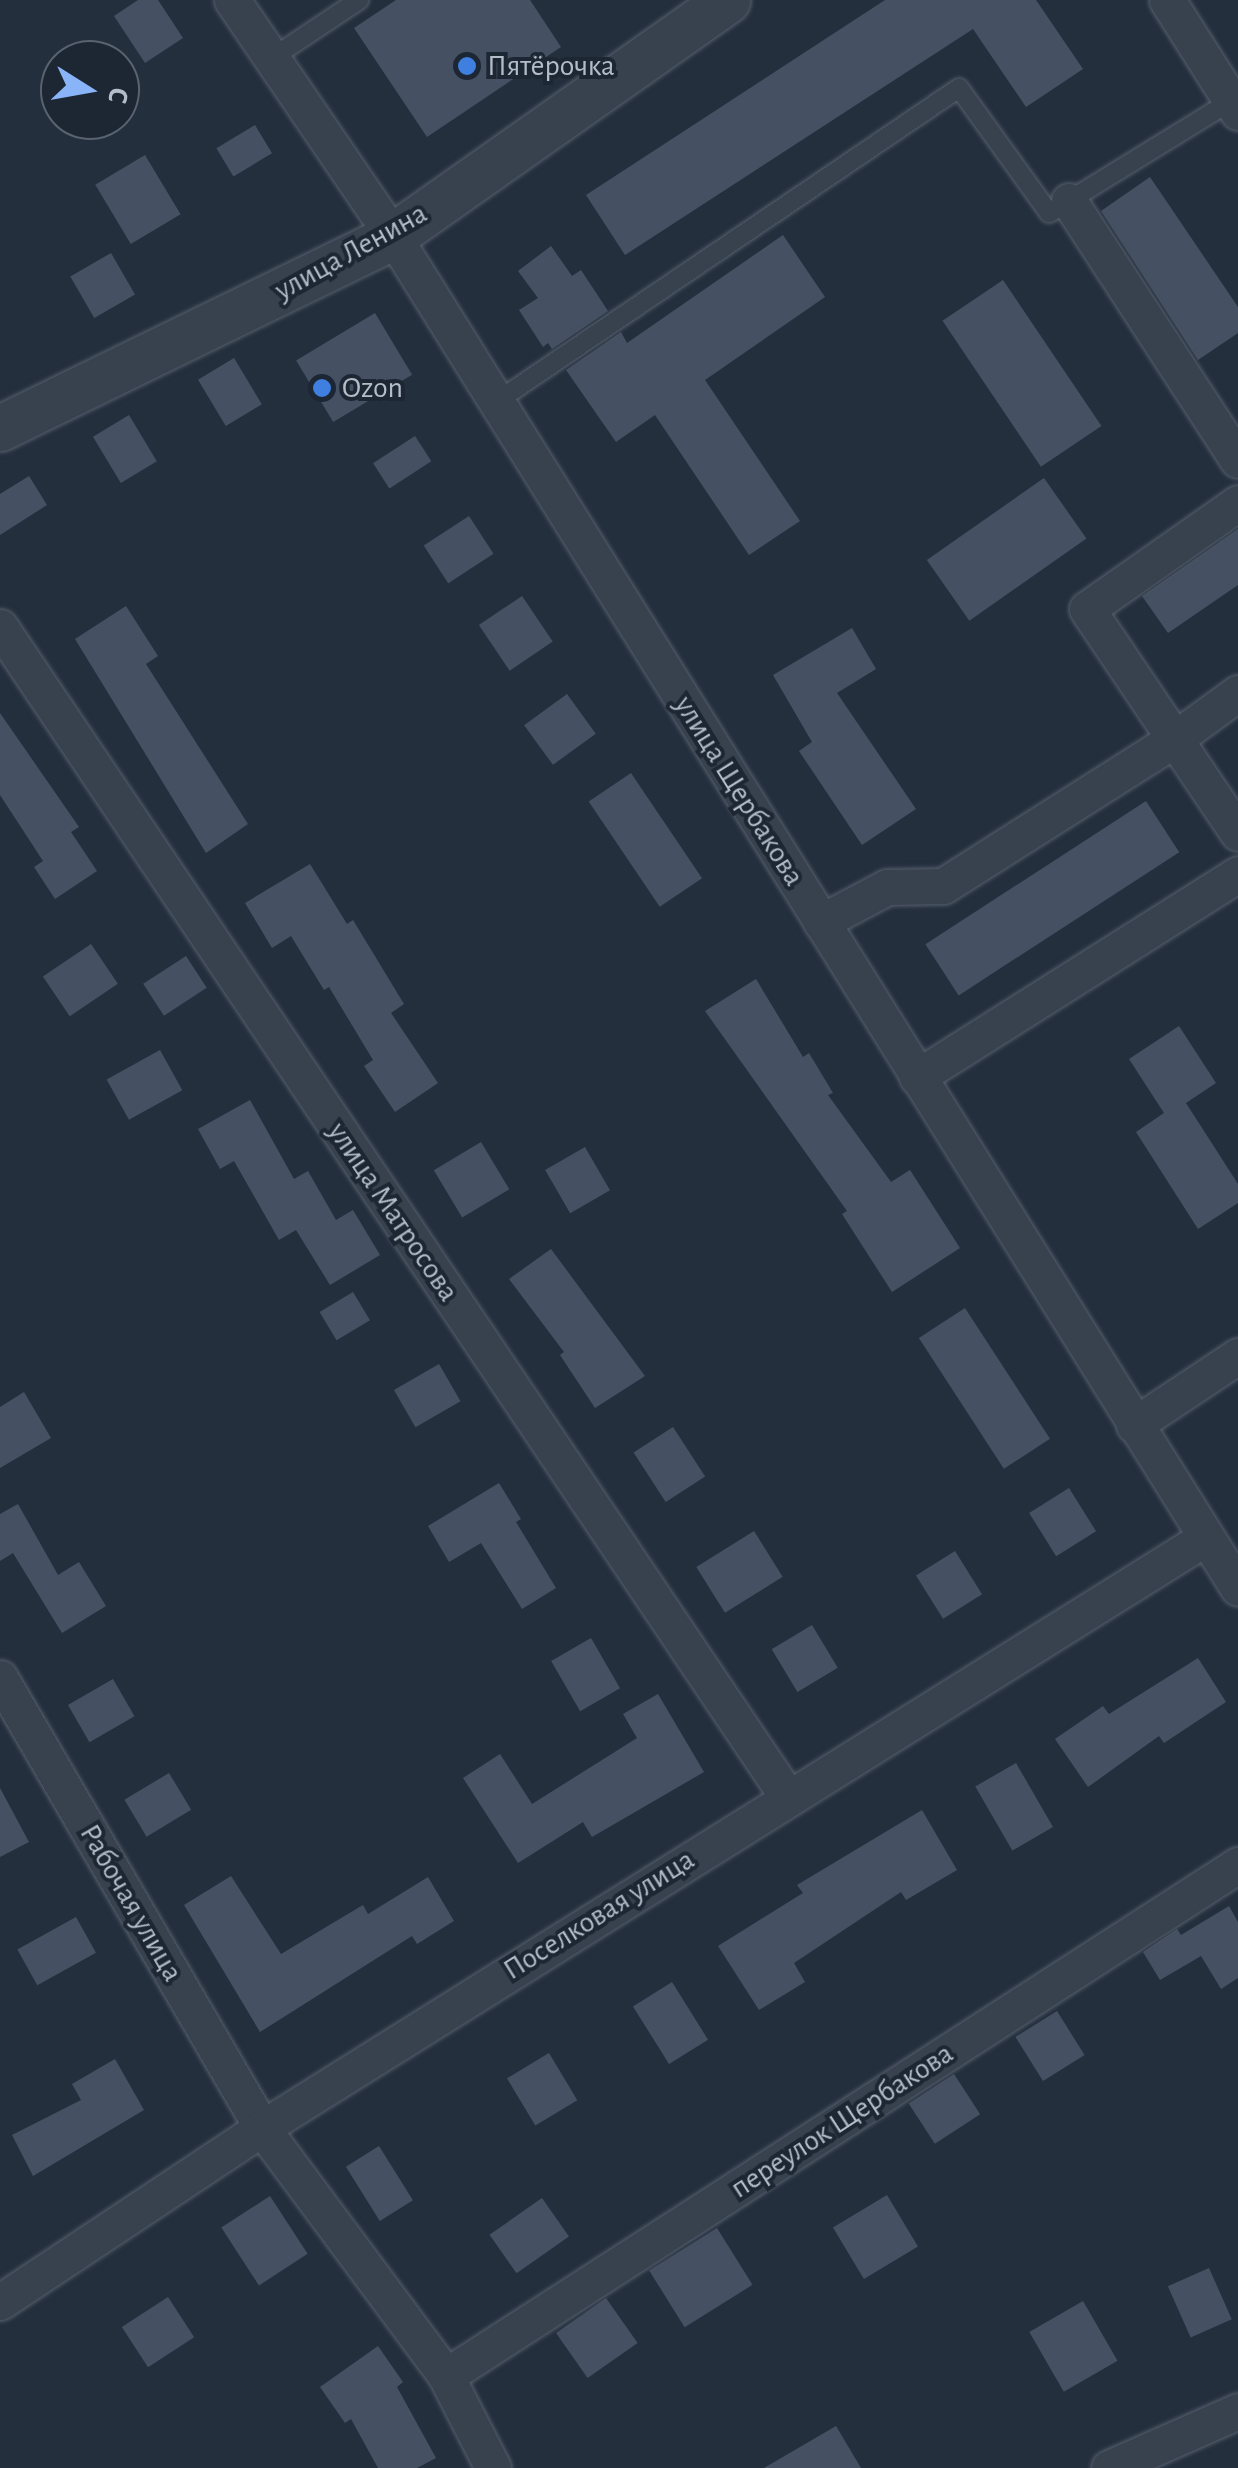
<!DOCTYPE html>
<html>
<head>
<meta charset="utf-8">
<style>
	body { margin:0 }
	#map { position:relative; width:1238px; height:2468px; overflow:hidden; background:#242f3e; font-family:"Alegreya Sans",sans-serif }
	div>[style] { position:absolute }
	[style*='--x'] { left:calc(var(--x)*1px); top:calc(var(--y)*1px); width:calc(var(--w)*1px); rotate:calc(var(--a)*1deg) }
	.building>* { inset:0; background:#455162; transform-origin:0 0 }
	.roads { filter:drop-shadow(0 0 2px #565f6c) drop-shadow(0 0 2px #565f6c) }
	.service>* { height:18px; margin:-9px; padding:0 9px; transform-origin:9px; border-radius:9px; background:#38414e }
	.minor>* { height:35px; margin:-17.5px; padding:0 17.5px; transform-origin:17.5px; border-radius:17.5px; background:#38414e }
	.tertiary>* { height:45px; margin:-22.5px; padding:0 22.5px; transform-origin:22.5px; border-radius:22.5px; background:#38414e }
	.dots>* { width:28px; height:28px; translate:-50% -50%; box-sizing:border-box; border:5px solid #1d2633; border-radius:50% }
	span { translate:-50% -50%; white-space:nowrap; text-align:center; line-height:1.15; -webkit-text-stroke:8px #1d2633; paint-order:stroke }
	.poi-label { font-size:30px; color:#b4bcc9 }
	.left { translate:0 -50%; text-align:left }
	.street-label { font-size:30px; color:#b4bcc9 }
	.north { position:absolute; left:40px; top:40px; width:100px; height:100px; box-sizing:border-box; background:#1d2633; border:2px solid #59626f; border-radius:50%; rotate:101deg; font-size:28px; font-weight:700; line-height:40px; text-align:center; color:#b4bcc9 }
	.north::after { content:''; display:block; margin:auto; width:35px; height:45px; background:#8ab4f8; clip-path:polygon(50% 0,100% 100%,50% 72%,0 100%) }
</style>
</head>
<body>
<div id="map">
	<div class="building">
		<i style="clip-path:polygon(138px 0,158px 0,183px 38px,145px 63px,114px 16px)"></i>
		<i style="clip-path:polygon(396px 0,530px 0,561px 47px,427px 137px,354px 28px)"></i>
		<i style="clip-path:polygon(885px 0,1036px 0,1083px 69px,1026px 107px,973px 29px,625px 255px,586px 195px)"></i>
		<i style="left:255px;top:125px;width:33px;height:45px;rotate:59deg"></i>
		<i style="left:145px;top:155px;width:69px;height:58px;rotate:59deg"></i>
		<i style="clip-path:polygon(1150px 177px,1238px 307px,1238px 333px,1198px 360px,1101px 211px)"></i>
		<i style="clip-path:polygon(783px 235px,825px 297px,705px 380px,800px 521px,749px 555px,655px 415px,616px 442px,566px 370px,621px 332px,627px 343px)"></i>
		<i style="clip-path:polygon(551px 246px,572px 276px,581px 270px,608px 311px,552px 349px,548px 343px,543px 347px,519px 310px,538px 298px,518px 271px)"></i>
		<i style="left:111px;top:253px;width:48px;height:47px;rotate:60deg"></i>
		<i style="left:1003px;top:280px;width:176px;height:73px;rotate:56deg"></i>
		<i style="left:375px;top:313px;width:72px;height:92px;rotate:59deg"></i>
		<i style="left:234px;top:358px;width:54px;height:42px;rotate:59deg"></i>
		<i style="left:129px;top:415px;width:54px;height:42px;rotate:59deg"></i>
		<i style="left:415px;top:436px;width:30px;height:50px;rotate:57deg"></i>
		<i style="clip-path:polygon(29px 476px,47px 505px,0 535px,0 494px)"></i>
		<i style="left:1044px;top:478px;width:74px;height:143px;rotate:55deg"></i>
		<i style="left:469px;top:516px;width:45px;height:54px;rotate:57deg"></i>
		<i style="clip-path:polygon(1238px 529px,1238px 585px,1168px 633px,1142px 596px)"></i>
		<i style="left:522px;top:596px;width:55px;height:52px;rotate:56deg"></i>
		<i style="clip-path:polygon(126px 606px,158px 656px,146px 664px,248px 824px,206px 853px,75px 639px)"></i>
		<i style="clip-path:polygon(852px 628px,876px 669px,837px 693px,916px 809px,862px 845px,799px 751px,812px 742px,773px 675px)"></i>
		<i style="left:567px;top:694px;width:49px;height:53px;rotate:54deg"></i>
		<i style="clip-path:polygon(0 713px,79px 827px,71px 832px,97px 871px,55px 899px,34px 867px,43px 861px,0 795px)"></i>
		<i style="left:631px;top:773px;width:127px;height:51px;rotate:56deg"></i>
		<i style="left:1146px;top:801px;width:61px;height:263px;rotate:57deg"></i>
		<i style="clip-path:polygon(310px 864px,347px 924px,353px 920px,404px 1004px,391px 1013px,438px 1083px,395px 1112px,364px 1066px,373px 1060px,329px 987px,324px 990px,291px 936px,272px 948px,245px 903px)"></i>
		<i style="left:91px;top:944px;width:48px;height:58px;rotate:56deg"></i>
		<i style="left:186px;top:956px;width:38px;height:51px;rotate:57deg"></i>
		<i style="clip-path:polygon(756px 979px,803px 1057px,809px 1053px,833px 1093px,828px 1095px,891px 1182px,910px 1170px,960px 1248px,892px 1292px,842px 1214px,847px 1211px,705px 1011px)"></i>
		<i style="clip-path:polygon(1179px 1026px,1216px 1083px,1186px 1103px,1238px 1184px,1238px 1203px,1198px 1229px,1136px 1132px,1164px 1113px,1129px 1059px)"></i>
		<i style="left:160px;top:1050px;width:46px;height:61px;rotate:61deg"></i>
		<i style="clip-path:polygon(250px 1100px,294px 1179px,308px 1171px,336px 1220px,353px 1210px,380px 1255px,330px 1285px,296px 1230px,279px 1240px,234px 1161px,220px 1169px,198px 1129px)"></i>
		<i style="left:481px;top:1142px;width:55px;height:55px;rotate:59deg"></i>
		<i style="left:585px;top:1147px;width:50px;height:46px;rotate:60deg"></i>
		<i style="clip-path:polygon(551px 1249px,645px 1376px,595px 1408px,560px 1355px,564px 1352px,509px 1279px)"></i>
		<i style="left:353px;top:1292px;width:33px;height:39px;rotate:59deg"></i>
		<i style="left:965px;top:1308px;width:156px;height:55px;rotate:57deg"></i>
		<i style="left:439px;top:1364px;width:43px;height:52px;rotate:60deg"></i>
		<i style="clip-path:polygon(24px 1392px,51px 1438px,0 1468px,0 1407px)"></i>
		<i style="left:673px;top:1427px;width:59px;height:47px;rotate:57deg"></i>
		<i style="clip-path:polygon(499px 1483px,521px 1519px,516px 1522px,556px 1588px,522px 1609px,481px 1543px,449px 1562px,428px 1526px)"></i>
		<i style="left:1069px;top:1488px;width:51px;height:47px;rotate:58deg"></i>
		<i style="clip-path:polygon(18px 1504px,58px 1575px,79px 1562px,106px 1606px,62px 1633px,13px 1553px,0 1561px,0 1514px)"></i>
		<i style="left:754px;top:1531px;width:54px;height:68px;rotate:58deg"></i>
		<i style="left:955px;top:1551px;width:51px;height:46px;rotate:58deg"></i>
		<i style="left:812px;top:1625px;width:50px;height:47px;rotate:59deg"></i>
		<i style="left:591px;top:1638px;width:58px;height:46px;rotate:60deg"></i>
		<i style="clip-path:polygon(1198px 1658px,1226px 1702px,1164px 1743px,1159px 1736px,1088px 1787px,1055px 1739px,1103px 1706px,1109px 1714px)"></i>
		<i style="left:113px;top:1679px;width:43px;height:52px;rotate:60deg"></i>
		<i style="clip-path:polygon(658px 1694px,704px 1772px,592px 1837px,583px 1822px,518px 1863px,463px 1778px,500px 1754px,532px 1804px,637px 1738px,623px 1714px)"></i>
		<i style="left:1016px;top:1763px;width:74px;height:47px;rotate:60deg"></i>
		<i style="left:169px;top:1773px;width:43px;height:52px;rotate:59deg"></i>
		<i style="clip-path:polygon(0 1788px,29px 1842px,0 1857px)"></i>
		<i style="clip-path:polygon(922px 1810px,957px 1870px,906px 1900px,901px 1892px,794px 1963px,805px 1982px,759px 2010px,718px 1946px,803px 1893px,797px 1885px)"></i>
		<i style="clip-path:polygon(231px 1876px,281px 1954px,363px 1905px,368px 1914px,428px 1877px,454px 1921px,417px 1944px,412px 1936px,260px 2032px,184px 1905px)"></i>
		<i style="clip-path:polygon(1229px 1906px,1238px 1922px,1238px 1978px,1221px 1989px,1201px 1956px,1160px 1980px,1143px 1952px,1177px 1929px,1181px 1935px)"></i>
		<i style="left:76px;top:1917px;width:41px;height:67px;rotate:61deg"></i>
		<i style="left:672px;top:1982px;width:68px;height:46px;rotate:58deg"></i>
		<i style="left:1057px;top:2011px;width:52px;height:49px;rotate:58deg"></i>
		<i style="left:549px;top:2053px;width:55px;height:49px;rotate:59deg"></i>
		<i style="clip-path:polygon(115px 2059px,144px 2110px,33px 2176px,12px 2135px,81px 2100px,72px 2084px)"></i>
		<i style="left:954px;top:2074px;width:48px;height:54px;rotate:57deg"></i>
		<i style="left:379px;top:2146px;width:64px;height:39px;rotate:58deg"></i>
		<i style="left:887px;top:2195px;width:60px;height:63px;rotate:59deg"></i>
		<i style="left:270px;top:2196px;width:69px;height:58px;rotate:57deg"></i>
		<i style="left:542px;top:2198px;width:47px;height:64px;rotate:55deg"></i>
		<i style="left:717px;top:2228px;width:67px;height:80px;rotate:58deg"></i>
		<i style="left:1209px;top:2268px;width:56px;height:45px;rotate:66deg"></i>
		<i style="left:168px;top:2297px;width:48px;height:55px;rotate:57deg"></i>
		<i style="left:606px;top:2298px;width:55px;height:61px;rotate:55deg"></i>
		<i style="left:1083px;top:2301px;width:69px;height:62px;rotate:60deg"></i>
		<i style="clip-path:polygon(378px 2346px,403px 2382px,397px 2387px,436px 2458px,417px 2468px,378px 2468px,351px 2419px,345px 2423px,320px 2387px)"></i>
		<i style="clip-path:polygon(836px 2426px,861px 2468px,764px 2468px)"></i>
	</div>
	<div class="roads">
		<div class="service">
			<i style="--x:272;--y:58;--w:105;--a:-33.7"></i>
			<i style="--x:496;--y:402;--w:559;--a:-34.14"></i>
			<i style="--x:959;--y:88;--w:154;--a:54.2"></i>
			<i style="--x:1049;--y:213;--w:214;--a:-31.6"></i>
		</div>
		<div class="minor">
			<i style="--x:232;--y:0;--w:286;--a:55.7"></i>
			<i style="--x:393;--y:236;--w:1594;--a:57.99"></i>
			<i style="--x:1167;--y:0;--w:133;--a:57.6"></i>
			<i style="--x:1069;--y:201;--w:309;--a:56.9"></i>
			<i style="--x:1238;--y:503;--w:184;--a:144.9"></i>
			<i style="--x:1087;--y:609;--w:270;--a:56"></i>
			<i style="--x:0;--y:627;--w:1409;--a:56.05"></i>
			<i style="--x:821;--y:922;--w:75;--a:-27.9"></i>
			<i style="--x:887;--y:887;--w:56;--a:-1"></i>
			<i style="--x:943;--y:886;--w:276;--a:-32.4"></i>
			<i style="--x:1176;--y:738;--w:77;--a:-36"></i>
			<i style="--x:917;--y:1077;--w:380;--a:-32.3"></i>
			<i style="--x:1134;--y:1425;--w:125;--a:-33.6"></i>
			<i style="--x:0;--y:1678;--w:521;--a:59.79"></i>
			<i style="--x:262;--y:2128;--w:309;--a:53.4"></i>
			<i style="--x:446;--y:2376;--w:103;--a:62.9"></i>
			<i style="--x:0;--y:2302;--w:315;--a:-33.6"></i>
			<i style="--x:262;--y:2128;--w:1112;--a:-32.03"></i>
			<i style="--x:446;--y:2376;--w:943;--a:-32.83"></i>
			<i style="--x:1109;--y:2468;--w:141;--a:-23.8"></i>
		</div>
		<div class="tertiary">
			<i style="--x:0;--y:428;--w:437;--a:-26"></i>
			<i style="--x:393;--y:236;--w:409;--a:-35.2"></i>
		</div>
	</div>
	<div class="dots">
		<i style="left:467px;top:66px;background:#3f7fe0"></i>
		<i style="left:322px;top:388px;background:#3f7fe0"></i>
	</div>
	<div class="poi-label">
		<span class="left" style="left:487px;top:66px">Пятёрочка</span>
		<span class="left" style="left:342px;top:388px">Ozon</span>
	</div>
	<div class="street-label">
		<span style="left:351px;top:252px;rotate:-29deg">улица Ленина</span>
		<span style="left:739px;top:791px;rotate:58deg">улица Щербакова</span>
		<span style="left:393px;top:1212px;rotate:56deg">улица Матросова</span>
		<span style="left:131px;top:1903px;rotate:60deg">Рабочая улица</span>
		<span style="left:599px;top:1915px;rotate:-32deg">Поселковая улица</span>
		<span style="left:842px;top:2121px;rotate:-33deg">переулок Щербакова</span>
	</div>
	<div class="north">С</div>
</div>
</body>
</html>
